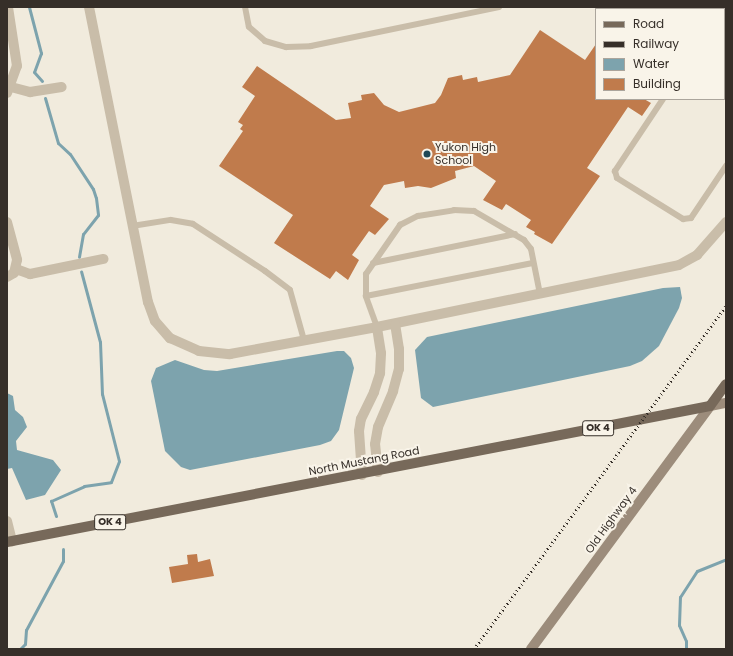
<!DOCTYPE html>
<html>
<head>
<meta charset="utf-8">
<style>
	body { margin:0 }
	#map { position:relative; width:733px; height:656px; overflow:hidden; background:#f1ebdd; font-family:Poppins,sans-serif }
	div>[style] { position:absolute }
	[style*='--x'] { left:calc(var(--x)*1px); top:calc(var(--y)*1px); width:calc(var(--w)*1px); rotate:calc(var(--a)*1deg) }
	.water>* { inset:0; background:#7da3ad }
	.stream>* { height:3px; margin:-1.5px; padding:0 1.5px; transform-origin:1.5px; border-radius:1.5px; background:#7da3ad }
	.building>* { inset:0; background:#c07b4c }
	.service>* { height:6px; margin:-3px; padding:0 3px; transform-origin:3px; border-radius:3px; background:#c9bda9 }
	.minor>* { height:10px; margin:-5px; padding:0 5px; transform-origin:5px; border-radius:5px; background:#c9bda9 }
	.secondary>* { height:10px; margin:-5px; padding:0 5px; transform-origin:5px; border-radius:5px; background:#9c8c7b }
	.primary>* { height:10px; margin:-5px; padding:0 5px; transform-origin:5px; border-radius:5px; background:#77695a }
	.rail>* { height:3px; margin-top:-1.5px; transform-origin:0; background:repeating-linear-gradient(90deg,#362f29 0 1px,transparent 0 4px) }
	.dots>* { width:11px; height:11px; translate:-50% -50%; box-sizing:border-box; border:2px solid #f9f4e9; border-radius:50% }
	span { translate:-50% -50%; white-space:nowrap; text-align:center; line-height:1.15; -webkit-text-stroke:4px #f9f4e9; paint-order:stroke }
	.shield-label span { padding:1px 3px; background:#f9f4e9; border:1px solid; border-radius:3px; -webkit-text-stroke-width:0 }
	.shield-label { font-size:10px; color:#362f29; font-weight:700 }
	.poi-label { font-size:11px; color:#362f29 }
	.left { translate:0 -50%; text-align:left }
	.street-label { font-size:11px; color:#362f29 }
	.frame { position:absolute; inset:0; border:8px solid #362f29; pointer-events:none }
	.legend { position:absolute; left:595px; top:8px; width:130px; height:92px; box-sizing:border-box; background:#f9f4e9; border:1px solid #aba59c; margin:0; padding:5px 7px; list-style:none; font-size:12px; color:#362f29 }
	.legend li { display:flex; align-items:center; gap:8px; height:20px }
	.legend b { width:20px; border:1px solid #aba59c }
</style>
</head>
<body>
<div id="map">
	<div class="water">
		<i style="clip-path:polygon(680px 287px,682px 298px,679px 308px,659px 346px,642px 361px,630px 366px,433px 407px,421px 398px,415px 350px,427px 337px,663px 288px)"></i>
		<i style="clip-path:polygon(337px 351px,344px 351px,351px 358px,354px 368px,339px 430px,331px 441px,320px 445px,190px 470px,181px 467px,165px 451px,151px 381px,156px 368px,175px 360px,204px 370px,217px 371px)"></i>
		<i style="clip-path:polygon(7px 393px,13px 396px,15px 410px,23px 417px,27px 427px,16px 441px,17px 450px,53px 460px,61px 470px,45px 495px,26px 500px,12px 468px,7px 469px)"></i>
	</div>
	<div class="stream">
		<i style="--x:29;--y:7;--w:48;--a:75.4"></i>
		<i style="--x:41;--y:53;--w:20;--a:110"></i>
		<i style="--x:34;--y:72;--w:12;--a:48"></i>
		<i style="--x:45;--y:98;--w:47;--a:73.9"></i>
		<i style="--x:58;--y:143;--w:16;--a:43"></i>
		<i style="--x:70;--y:154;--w:42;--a:56.7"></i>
		<i style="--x:93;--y:189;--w:9;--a:72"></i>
		<i style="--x:96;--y:198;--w:17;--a:83"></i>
		<i style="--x:98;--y:215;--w:24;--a:128"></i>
		<i style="--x:83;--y:234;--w:23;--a:100"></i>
		<i style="--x:56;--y:516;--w:16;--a:-108"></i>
		<i style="--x:51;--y:501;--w:36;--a:-24"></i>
		<i style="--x:84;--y:486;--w:27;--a:-8"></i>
		<i style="--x:111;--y:482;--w:22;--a:-69"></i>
		<i style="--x:119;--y:461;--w:69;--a:-104.2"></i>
		<i style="--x:102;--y:394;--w:52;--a:-92.2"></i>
		<i style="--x:100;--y:342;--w:73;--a:-105"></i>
		<i style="--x:20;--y:649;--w:7;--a:-45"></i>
		<i style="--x:25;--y:644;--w:14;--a:-86"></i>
		<i style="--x:26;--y:630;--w:78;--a:-61.8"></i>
		<i style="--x:63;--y:561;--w:12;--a:-90"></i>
		<i style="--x:686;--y:649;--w:8;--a:-90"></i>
		<i style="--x:686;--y:641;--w:17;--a:-114"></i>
		<i style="--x:679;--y:625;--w:28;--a:-88"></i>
		<i style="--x:680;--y:597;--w:31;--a:-57"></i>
		<i style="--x:697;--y:571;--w:31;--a:-22"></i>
	</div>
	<div class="building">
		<i style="clip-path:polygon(540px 30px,585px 60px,596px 44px,596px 99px,644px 99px,651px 103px,642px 116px,628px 107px,587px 168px,600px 176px,552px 244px,534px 234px,535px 232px,526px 227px,531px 220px,506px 204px,502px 210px,483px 200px,496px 181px,474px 166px,455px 171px,456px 178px,431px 188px,418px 186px,405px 188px,404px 181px,384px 185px,370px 206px,389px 219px,375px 235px,369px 231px,352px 255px,359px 260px,348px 280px,336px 271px,330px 279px,274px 243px,293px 215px,219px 166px,243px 131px,240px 129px,243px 125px,238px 122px,255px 96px,242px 87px,257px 66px,336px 120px,351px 118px,348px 103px,362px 100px,361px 95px,374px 93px,384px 105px,399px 112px,435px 103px,441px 95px,448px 78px,462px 75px,463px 80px,477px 77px,478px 82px,510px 75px)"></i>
		<i style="clip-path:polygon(197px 554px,198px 562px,210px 559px,214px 576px,172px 583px,169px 567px,188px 564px,187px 555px)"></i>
	</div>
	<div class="service">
		<i style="--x:245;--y:7;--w:20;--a:79"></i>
		<i style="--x:249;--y:27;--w:21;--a:41"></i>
		<i style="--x:265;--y:41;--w:22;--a:16"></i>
		<i style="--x:286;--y:47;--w:25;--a:-2"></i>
		<i style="--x:311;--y:46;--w:192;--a:-11.7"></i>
		<i style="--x:635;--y:7;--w:2;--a:63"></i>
		<i style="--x:724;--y:76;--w:2;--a:27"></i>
		<i style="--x:663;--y:99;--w:87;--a:123.7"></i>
		<i style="--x:615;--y:171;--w:7;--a:74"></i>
		<i style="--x:617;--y:178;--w:78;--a:31.8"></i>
		<i style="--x:683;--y:219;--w:8;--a:-7"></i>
		<i style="--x:691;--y:218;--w:63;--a:-56.1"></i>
		<i style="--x:132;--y:226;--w:39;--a:-9"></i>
		<i style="--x:171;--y:220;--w:22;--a:10"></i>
		<i style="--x:193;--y:224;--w:86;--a:33.1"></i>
		<i style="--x:265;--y:271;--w:31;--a:37"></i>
		<i style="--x:290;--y:290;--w:52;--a:74.4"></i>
		<i style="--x:373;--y:263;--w:145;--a:-11.5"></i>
		<i style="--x:366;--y:296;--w:170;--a:-11.2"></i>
		<i style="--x:377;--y:327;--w:33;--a:-110"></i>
		<i style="--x:366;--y:296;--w:22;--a:-90"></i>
		<i style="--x:366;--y:274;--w:60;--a:-55.2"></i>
		<i style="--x:400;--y:225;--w:20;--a:-27"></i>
		<i style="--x:418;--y:216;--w:36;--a:-9"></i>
		<i style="--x:454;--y:210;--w:20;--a:3"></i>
		<i style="--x:474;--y:211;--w:58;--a:30.1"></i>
		<i style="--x:524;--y:240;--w:11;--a:52"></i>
		<i style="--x:531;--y:249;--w:46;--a:78.7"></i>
	</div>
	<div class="minor">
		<i style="--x:89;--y:7;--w:301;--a:78.7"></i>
		<i style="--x:148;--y:302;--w:20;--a:70"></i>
		<i style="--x:155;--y:321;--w:23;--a:49"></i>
		<i style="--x:170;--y:338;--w:32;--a:24"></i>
		<i style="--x:199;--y:351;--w:31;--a:6"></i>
		<i style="--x:230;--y:354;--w:149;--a:-10.4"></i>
		<i style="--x:377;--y:327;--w:308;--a:-11.6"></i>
		<i style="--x:679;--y:265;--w:21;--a:-29"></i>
		<i style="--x:697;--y:255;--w:44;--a:-48.7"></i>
		<i style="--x:11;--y:87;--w:20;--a:15"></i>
		<i style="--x:30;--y:92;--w:32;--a:-9"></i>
		<i style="--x:7;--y:93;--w:29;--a:-70"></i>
		<i style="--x:17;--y:66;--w:60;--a:-98.7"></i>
		<i style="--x:7;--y:222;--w:39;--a:75"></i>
		<i style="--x:17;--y:260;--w:13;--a:103"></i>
		<i style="--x:14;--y:273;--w:8;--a:150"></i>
		<i style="--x:16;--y:269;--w:15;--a:20"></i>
		<i style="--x:30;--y:274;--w:75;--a:-11.6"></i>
		<i style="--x:378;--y:472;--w:28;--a:-96"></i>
		<i style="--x:375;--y:444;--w:17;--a:-80"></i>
		<i style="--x:378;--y:427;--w:39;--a:-67"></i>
		<i style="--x:393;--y:391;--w:23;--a:-75"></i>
		<i style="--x:399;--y:369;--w:20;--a:-90"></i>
		<i style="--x:399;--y:349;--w:25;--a:-99"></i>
		<i style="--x:362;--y:475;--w:44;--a:-93.9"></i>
		<i style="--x:359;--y:431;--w:12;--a:-81"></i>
		<i style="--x:361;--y:419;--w:30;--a:-64"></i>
		<i style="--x:374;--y:392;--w:20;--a:-72"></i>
		<i style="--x:380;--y:373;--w:20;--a:-87"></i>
		<i style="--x:381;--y:353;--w:26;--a:-99"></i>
		<i style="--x:7;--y:521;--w:21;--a:76"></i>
	</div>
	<div class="secondary">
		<i style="--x:531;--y:649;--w:302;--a:-53.6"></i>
		<i style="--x:710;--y:406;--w:16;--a:-11"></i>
	</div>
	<div class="primary">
		<i style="--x:7;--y:542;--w:716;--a:-10.95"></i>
		<i style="--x:710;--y:406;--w:27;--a:-54"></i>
	</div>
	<div class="rail">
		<i style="--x:474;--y:649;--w:426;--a:-53.7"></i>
	</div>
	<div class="dots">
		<i style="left:427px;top:154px;background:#204956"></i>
	</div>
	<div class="shield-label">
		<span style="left:598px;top:428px">OK 4</span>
		<span style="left:110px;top:522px">OK 4</span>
	</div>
	<div class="poi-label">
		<span class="left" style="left:435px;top:154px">Yukon High<br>School</span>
	</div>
	<div class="street-label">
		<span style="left:364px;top:461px;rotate:-11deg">North Mustang Road</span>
		<span style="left:611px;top:520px;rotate:-54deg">Old Highway 4</span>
	</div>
	<div class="frame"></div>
	<ul class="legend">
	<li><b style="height:5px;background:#77695a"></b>Road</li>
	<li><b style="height:5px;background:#362f29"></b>Railway</li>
	<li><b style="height:11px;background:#7da3ad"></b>Water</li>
	<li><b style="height:11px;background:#c07b4c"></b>Building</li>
	</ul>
</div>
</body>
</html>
